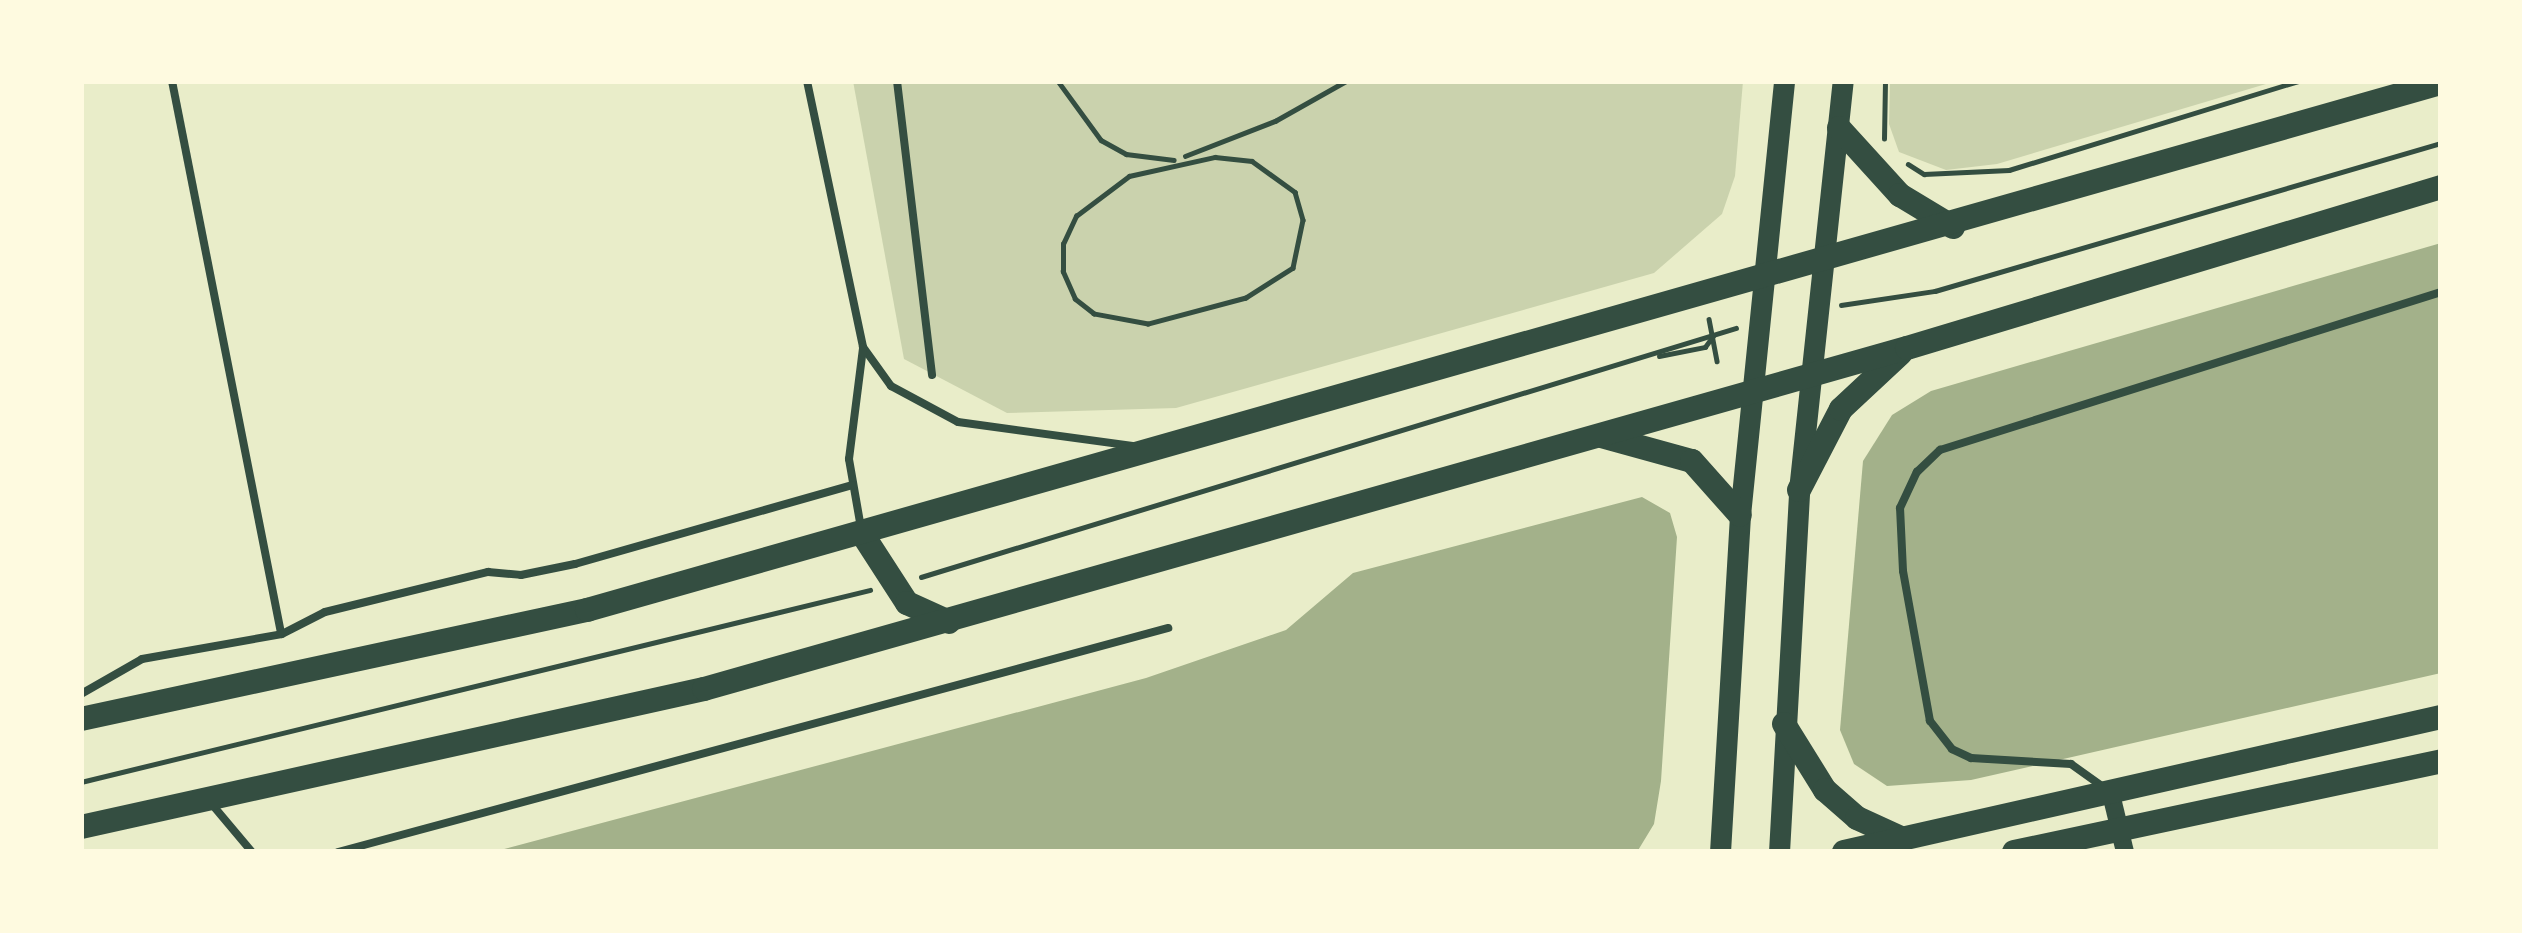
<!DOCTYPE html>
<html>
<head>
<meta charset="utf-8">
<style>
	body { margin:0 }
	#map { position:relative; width:2522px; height:933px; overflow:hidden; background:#e9edc9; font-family:Spectral,serif }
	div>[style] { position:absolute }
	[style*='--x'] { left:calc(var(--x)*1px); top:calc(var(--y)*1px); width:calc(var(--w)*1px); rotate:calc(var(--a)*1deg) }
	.green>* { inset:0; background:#cad2ad }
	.water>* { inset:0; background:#a3b18a }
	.path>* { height:4.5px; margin:-2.25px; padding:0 2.25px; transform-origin:2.25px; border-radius:2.25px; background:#344e41 }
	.service>* { height:8px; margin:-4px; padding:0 4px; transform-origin:4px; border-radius:4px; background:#344e41 }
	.tertiary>* { height:18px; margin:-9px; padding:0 9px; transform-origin:9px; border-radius:9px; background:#344e41 }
	.secondary>* { height:21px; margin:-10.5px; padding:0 10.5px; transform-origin:10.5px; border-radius:10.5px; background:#344e41 }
	.primary>* { height:24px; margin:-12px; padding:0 12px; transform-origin:12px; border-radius:12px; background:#344e41 }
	span { translate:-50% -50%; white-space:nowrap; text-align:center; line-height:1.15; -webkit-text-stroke:12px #fefae0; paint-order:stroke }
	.frame { position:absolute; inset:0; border:84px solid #fefae0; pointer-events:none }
</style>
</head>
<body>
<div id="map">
	<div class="green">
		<i style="clip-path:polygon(853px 81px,1743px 81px,1735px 176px,1722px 214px,1654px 273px,1176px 408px,1007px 413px,904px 359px)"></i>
		<i style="clip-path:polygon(1890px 81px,2276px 81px,1997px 164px,1946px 170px,1899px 152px,1889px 124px)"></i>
	</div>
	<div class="water">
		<i style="clip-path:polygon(2441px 243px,2441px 673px,1971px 780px,1887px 786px,1854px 764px,1840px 730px,1863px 461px,1892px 415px,1931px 391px)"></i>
		<i style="clip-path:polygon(1642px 497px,1670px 513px,1677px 537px,1661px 781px,1654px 824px,1637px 852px,493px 852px,1146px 678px,1286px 630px,1353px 573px)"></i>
	</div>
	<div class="path">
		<i style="--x:1058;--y:81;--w:73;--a:53.9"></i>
		<i style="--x:1101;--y:140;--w:29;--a:29"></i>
		<i style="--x:1126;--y:154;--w:48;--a:7.1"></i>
		<i style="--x:1884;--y:139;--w:58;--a:-89"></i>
		<i style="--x:1185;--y:156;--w:97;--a:-21.3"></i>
		<i style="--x:1275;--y:121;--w:81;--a:-29.4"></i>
		<i style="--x:1215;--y:157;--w:37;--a:6"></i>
		<i style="--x:1252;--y:161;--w:53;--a:35.8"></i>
		<i style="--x:1295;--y:192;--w:29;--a:74"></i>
		<i style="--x:1303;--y:220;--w:49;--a:101.8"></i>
		<i style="--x:1293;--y:268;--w:56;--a:147.4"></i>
		<i style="--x:1246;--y:298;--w:101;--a:165.1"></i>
		<i style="--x:1148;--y:324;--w:55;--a:-169.5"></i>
		<i style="--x:1094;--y:314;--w:24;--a:-142"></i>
		<i style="--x:1075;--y:299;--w:30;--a:-114"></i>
		<i style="--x:1063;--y:272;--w:28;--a:-90"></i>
		<i style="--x:1063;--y:244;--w:31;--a:-65"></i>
		<i style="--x:1076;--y:216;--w:66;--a:-37"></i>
		<i style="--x:1129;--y:176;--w:88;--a:-12.5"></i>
		<i style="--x:1908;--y:164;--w:19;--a:32"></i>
		<i style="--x:1924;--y:174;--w:85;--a:-2.7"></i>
		<i style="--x:2009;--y:170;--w:303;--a:-17.1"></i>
		<i style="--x:1841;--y:305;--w:95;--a:-8.5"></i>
		<i style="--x:1935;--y:291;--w:527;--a:-16.3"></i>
		<i style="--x:1709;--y:319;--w:43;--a:79.2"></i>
		<i style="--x:1659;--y:356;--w:47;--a:-11.1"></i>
		<i style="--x:1705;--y:347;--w:14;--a:-54"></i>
		<i style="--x:921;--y:577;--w:852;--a:-16.99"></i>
		<i style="--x:81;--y:782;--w:812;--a:-13.68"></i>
	</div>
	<div class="service">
		<i style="--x:172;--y:81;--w:563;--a:78.83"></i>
		<i style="--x:807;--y:81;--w:272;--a:78.1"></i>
		<i style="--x:863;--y:347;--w:48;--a:54.3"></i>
		<i style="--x:891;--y:386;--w:76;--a:28.2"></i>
		<i style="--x:958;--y:422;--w:178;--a:7.8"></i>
		<i style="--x:897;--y:81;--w:296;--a:83.2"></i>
		<i style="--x:861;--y:528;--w:70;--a:-99.9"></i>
		<i style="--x:849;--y:459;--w:112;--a:-82.8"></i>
		<i style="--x:81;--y:694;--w:70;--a:-29.8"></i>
		<i style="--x:142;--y:659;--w:142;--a:-10.1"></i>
		<i style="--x:282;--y:634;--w:48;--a:-27.1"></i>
		<i style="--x:325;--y:612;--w:168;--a:-13.8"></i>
		<i style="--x:488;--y:572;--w:33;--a:5"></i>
		<i style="--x:521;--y:575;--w:55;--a:-11.5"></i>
		<i style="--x:575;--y:564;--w:288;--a:-15.9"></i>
		<i style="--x:2106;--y:789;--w:43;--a:-144.5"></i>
		<i style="--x:2071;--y:764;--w:100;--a:-176.6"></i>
		<i style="--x:1971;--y:758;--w:21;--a:-155"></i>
		<i style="--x:1952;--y:749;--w:36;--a:-128"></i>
		<i style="--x:1930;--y:721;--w:152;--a:-100.2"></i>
		<i style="--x:1903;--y:571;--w:63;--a:-92.7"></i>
		<i style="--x:1900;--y:508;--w:40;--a:-65"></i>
		<i style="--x:1917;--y:472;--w:32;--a:-44"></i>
		<i style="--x:1940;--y:450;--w:525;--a:-17.5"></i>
		<i style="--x:210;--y:802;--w:65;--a:50"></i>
		<i style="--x:338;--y:852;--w:860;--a:-15.1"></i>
	</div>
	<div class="tertiary">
		<i style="--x:2111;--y:794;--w:60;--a:76.4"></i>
	</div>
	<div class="secondary">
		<i style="--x:1720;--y:852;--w:338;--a:-86.6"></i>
		<i style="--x:1740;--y:515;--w:436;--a:-84.2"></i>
		<i style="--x:1779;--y:852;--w:363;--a:-86.8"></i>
		<i style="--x:1799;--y:490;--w:411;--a:-83.9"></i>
	</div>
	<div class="primary">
		<i style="--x:1839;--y:128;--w:91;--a:47.7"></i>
		<i style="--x:1900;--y:195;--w:62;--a:31.1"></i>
		<i style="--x:1601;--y:436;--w:94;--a:15.4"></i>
		<i style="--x:1692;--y:461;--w:72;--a:48.4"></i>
		<i style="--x:1799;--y:490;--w:91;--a:-62.6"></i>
		<i style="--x:1841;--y:409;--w:81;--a:-43"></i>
		<i style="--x:863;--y:535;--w:81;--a:57.1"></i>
		<i style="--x:907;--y:603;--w:46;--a:24.3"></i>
		<i style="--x:81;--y:719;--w:518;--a:-12.16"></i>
		<i style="--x:587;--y:610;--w:1927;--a:-15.87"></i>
		<i style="--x:1784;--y:724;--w:78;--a:58.2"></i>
		<i style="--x:1825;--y:790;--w:43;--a:41.2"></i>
		<i style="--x:1857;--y:818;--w:51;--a:24.5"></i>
		<i style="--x:81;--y:827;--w:638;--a:-12.49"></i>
		<i style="--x:704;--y:689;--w:1250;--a:-15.83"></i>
		<i style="--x:1907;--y:348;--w:558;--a:-16.78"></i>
		<i style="--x:1844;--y:852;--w:612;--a:-12.74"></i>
		<i style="--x:2014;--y:852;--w:437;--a:-12"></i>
	</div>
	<div class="frame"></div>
</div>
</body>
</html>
